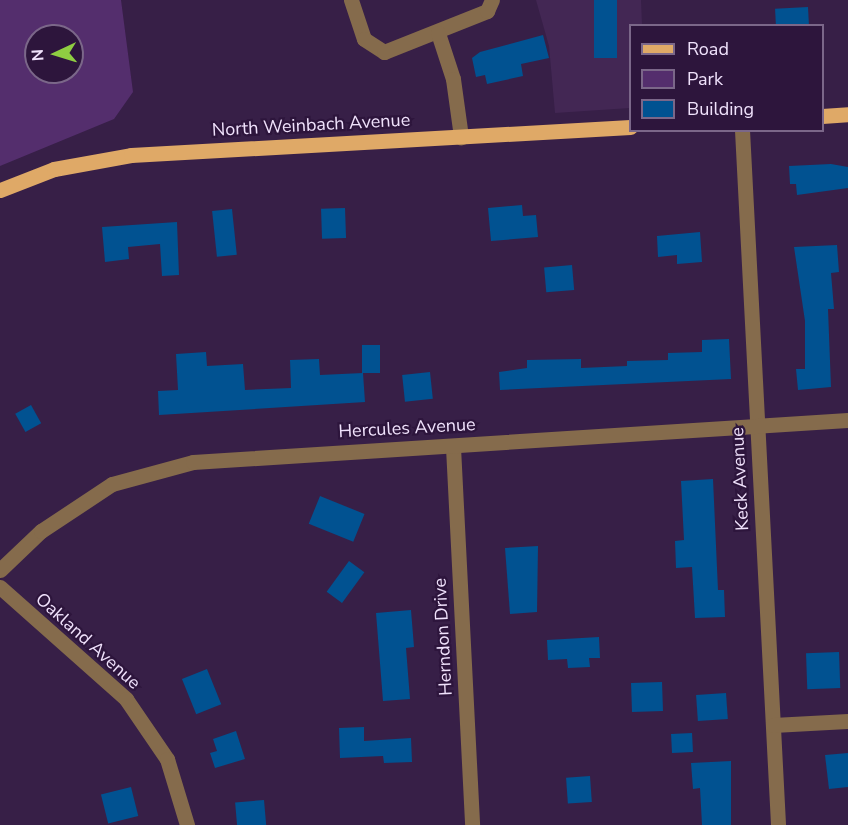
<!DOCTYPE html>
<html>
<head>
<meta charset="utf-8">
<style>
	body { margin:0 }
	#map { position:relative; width:848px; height:825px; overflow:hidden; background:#371f47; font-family:"Nunito Sans",sans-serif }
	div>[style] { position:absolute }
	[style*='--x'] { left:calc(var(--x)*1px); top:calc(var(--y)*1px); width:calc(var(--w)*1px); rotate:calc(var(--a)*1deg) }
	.built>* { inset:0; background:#432754 }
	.green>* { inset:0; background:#542e6d }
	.building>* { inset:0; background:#015291; transform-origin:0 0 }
	.minor>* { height:15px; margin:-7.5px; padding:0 7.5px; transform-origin:7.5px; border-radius:7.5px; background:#856b4c }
	.major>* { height:15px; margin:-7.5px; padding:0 7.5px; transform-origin:7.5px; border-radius:7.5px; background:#dfa967 }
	span { translate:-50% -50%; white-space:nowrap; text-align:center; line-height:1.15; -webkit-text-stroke:4.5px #2d153c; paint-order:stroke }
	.street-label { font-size:18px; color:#f0e2fc }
	.legend { position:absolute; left:629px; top:24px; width:195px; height:108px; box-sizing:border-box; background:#2d153c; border:2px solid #7b6789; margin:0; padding:8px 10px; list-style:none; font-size:18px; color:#f0e2fc }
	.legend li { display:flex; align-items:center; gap:12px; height:30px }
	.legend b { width:30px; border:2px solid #7b6789 }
	.north { position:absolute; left:24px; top:24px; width:60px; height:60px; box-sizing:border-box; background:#2d153c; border:2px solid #7b6789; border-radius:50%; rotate:266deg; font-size:16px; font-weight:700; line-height:24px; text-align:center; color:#f0e2fc }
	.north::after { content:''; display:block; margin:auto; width:21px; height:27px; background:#8fcd42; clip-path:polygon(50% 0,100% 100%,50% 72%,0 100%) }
</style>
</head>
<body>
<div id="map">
	<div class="built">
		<i style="clip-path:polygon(536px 0,641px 0,642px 25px,630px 26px,630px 108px,555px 113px,549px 46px)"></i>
	</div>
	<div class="green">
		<i style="clip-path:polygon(evenodd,0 0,121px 0,133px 92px,114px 119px,0 166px,0 0,36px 36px,72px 36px,72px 72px,36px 72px,36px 36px)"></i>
	</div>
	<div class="building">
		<i style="left:594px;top:0;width:23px;height:58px"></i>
		<i style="left:808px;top:7px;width:19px;height:33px;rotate:87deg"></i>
		<i style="clip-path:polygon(543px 35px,549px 58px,521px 64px,523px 76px,487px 84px,485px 75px,476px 77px,472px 58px,480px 52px)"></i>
		<i style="clip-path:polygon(831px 164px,848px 167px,848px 188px,797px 195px,796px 184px,790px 184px,789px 166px)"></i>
		<i style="clip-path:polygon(522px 205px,523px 216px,536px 215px,538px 237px,491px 241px,488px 208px)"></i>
		<i style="left:345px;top:208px;width:30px;height:24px;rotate:88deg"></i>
		<i style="left:232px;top:209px;width:46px;height:20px;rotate:84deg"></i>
		<i style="clip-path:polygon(177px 222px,179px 275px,162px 276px,160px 244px,128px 247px,129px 259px,105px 262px,102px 227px)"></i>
		<i style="clip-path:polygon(700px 232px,702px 262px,677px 264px,677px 255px,658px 257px,657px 236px)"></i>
		<i style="clip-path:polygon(837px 245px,839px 272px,831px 273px,834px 309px,828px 309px,831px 387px,798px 390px,796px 369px,805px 369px,805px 321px,794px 247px)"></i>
		<i style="left:572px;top:265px;width:25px;height:28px;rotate:85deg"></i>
		<i style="clip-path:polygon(729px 339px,731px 379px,500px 390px,499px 372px,527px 368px,527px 360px,581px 359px,581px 368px,627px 366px,627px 361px,668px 360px,668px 353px,702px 352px,702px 340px)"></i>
		<i style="left:380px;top:345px;width:28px;height:18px;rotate:90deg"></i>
		<i style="clip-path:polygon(206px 352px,207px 366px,243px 364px,245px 390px,291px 388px,290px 360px,319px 359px,320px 375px,363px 373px,365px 402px,159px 415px,158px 391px,178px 390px,176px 354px)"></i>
		<i style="left:430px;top:372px;width:27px;height:28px;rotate:84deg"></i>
		<i style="left:31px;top:405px;width:21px;height:18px;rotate:61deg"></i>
		<i style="clip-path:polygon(713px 479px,718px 590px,724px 590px,725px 617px,695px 618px,692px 567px,676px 568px,675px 541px,684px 540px,681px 481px)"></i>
		<i style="left:320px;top:496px;width:48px;height:30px;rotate:22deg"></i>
		<i style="clip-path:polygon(538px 546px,537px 612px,510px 614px,505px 548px)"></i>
		<i style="left:349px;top:561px;width:19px;height:38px;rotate:36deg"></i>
		<i style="clip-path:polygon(411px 610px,414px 647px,406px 648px,410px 699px,383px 701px,376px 613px)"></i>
		<i style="clip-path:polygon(599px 637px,600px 658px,589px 658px,590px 667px,568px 668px,567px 659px,548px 660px,547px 640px)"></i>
		<i style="left:839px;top:652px;width:36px;height:33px;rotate:88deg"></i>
		<i style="left:207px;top:669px;width:38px;height:27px;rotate:68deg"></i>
		<i style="left:662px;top:682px;width:29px;height:31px;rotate:88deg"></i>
		<i style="left:726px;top:693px;width:26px;height:30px;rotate:86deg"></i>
		<i style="clip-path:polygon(364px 727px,364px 741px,411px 738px,412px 762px,384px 763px,383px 756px,340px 758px,339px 728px)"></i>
		<i style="clip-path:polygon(236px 731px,245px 759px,215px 768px,210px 753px,217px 751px,213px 739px)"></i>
		<i style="left:692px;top:733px;width:19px;height:21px;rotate:87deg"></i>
		<i style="clip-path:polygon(848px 753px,848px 787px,829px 789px,825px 755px)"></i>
		<i style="clip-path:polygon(731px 761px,731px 825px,702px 825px,700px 788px,693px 789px,691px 763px)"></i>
		<i style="left:590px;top:776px;width:26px;height:24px;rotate:86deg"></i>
		<i style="left:131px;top:787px;width:30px;height:31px;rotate:76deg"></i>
		<i style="left:264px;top:800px;width:25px;height:29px;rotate:85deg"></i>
	</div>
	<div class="minor">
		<i style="--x:351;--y:0;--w:41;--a:71.6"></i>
		<i style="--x:364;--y:39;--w:24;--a:33"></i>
		<i style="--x:384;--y:52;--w:111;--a:-21.7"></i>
		<i style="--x:487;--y:11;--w:12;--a:-66"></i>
		<i style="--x:438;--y:33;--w:48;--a:71.9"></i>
		<i style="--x:453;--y:79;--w:59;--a:82.1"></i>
		<i style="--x:742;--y:130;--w:696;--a:87.03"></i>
		<i style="--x:453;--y:447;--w:378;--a:87.1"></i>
		<i style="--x:0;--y:570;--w:57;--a:-43.6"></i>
		<i style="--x:41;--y:531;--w:85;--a:-33.5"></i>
		<i style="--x:112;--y:484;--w:84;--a:-15.2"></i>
		<i style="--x:193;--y:462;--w:656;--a:-3.67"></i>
		<i style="--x:0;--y:587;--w:169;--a:41.6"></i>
		<i style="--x:126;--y:699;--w:73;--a:55.7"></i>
		<i style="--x:167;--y:759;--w:69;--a:73.1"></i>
		<i style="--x:773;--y:725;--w:75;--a:-3.1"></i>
	</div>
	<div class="major">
		<i style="--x:822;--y:116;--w:26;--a:-4"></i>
		<i style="--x:0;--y:190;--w:58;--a:-21.3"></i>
		<i style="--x:54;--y:169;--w:78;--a:-10.3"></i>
		<i style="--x:131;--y:155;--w:500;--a:-3.2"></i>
	</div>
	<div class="street-label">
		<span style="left:311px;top:125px;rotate:-3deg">North Weinbach Avenue</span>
		<span style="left:407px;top:428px;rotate:-3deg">Hercules Avenue</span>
		<span style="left:740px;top:479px;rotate:-93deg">Keck Avenue</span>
		<span style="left:443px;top:637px;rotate:-93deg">Herndon Drive</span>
		<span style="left:88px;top:641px;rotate:42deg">Oakland Avenue</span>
	</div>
	<ul class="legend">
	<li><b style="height:8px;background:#dfa967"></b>Road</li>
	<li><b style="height:16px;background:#542e6d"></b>Park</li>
	<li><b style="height:16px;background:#015291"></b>Building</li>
	</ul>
	<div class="north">N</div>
</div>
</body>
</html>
